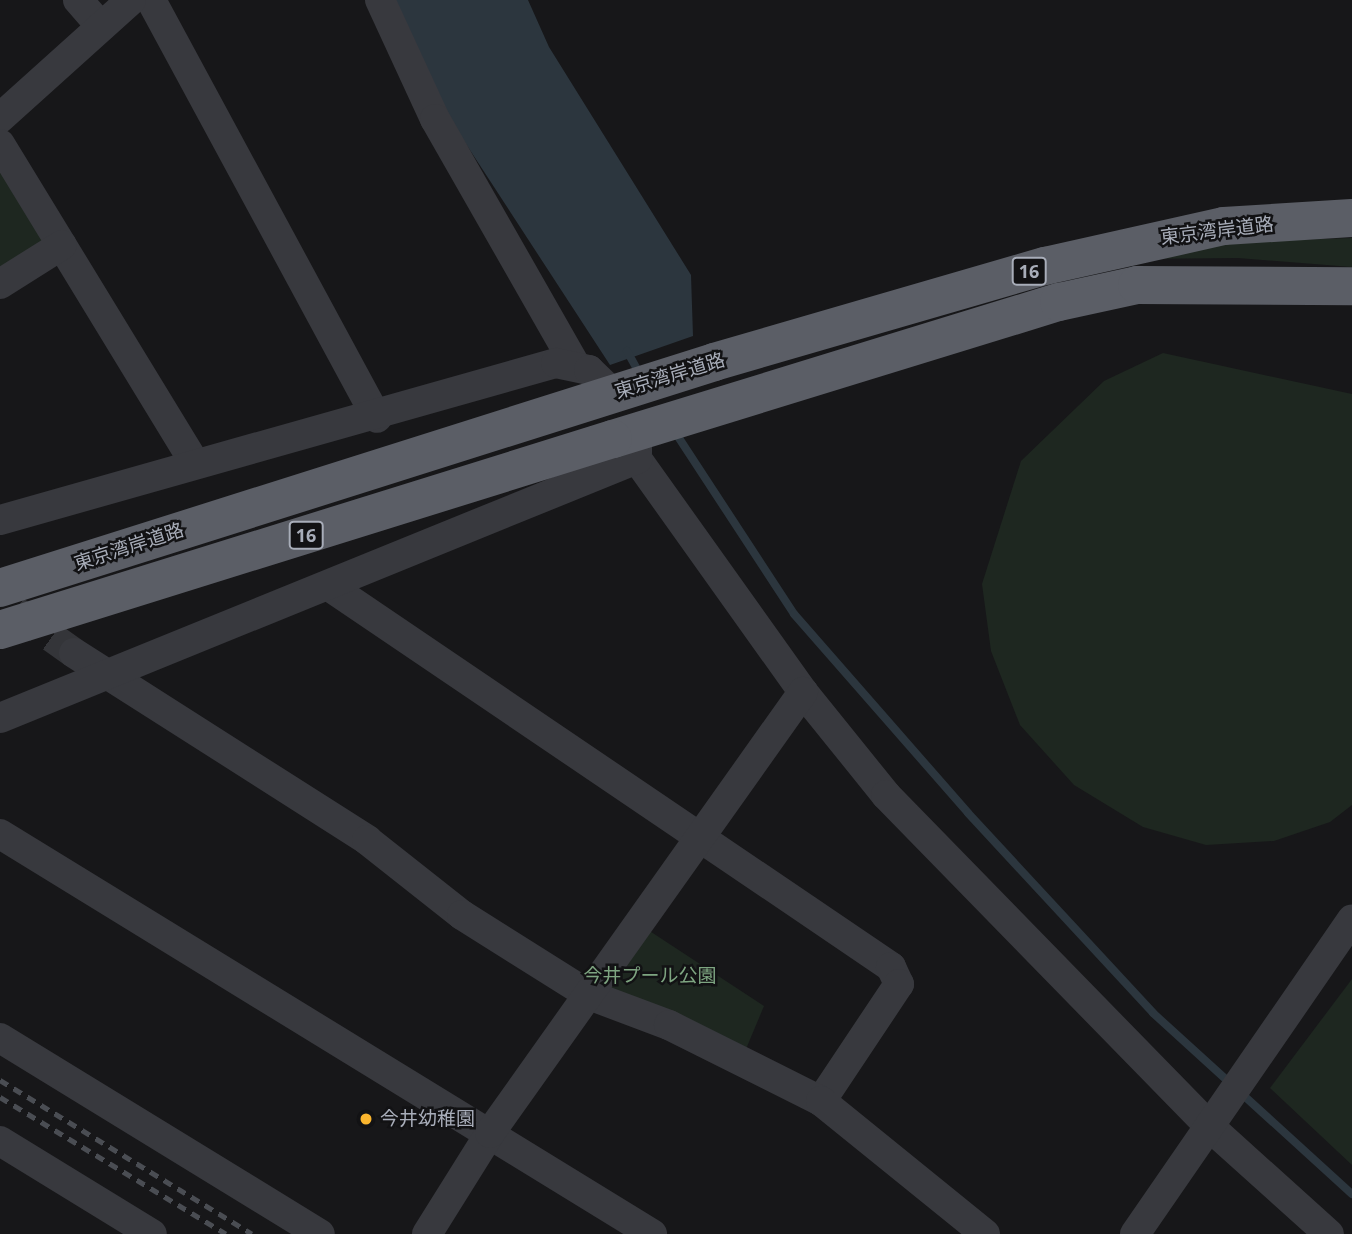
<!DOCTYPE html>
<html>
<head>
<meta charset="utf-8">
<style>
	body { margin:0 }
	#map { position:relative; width:1352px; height:1234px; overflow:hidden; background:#171719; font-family:"Open Sans","Noto Sans JP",sans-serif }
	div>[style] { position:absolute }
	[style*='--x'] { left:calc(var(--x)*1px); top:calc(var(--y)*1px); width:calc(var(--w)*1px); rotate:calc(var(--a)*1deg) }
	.green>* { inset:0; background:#1e2720 }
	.water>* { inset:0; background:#2c363e }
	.stream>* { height:8px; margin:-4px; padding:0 4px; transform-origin:4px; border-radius:4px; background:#2c363e }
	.minor-tunnel>* { height:30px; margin-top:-15px; transform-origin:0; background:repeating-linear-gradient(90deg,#343539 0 30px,transparent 0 45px) }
	.minor>* { height:30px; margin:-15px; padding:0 15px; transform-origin:15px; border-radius:15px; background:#38393e }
	.trunk>* { height:38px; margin:-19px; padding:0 19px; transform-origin:19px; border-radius:19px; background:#5b5e66 }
	.rail>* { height:5px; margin-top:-2.5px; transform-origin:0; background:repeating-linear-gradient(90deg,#4a4d53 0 9px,transparent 0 16px) }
	.trunk-bridge>* { height:38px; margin:-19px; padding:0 19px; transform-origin:19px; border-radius:19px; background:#5b5e66 }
	.dots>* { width:19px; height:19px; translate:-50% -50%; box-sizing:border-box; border:4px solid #121214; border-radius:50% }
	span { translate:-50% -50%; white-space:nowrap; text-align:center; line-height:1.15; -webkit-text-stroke:5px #121214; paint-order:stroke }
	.shield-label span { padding:2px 5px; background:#121214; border:2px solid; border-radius:5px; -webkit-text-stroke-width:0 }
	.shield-label { font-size:18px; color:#a8adb9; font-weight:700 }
	.street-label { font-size:19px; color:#a8adb9 }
	.park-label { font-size:19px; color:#7ea581 }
	.poi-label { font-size:19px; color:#a8adb9 }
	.left { translate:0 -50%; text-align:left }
</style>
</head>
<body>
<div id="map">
	<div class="green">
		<i style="clip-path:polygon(0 144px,62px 245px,0 284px)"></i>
		<i style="clip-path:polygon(1352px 238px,1352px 267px,1238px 258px,1131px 259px,1230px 242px)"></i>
		<i style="clip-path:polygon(1163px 353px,1352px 394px,1352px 805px,1330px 822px,1274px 841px,1206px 845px,1143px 827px,1074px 785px,1020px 725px,991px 651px,982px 584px,1021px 461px,1104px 381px)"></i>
		<i style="clip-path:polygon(639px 924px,764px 1006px,741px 1061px,589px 995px)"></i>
		<i style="clip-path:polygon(1352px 979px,1352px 1165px,1270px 1088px)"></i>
	</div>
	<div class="water">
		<i style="clip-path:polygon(395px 0,528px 0,549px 47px,691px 275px,693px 336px,610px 365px,449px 118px)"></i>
	</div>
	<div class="stream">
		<i style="--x:627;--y:351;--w:29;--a:61"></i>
		<i style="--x:675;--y:432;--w:217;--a:56.8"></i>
		<i style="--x:794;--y:614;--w:264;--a:48.8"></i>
		<i style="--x:968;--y:813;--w:272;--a:47.2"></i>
		<i style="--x:1153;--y:1013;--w:269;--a:42.3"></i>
	</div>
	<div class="minor-tunnel">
		<i style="--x:15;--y:611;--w:72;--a:35.4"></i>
	</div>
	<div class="minor">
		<i style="--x:78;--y:0;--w:35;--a:49"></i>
		<i style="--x:151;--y:0;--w:475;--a:61.6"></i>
		<i style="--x:380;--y:0;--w:131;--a:65.2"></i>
		<i style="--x:435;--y:119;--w:281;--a:60.3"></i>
		<i style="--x:0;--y:118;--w:176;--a:-42"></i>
		<i style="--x:0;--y:144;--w:375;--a:58.6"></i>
		<i style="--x:0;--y:284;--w:73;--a:-32.2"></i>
		<i style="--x:637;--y:432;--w:27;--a:90"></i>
		<i style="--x:637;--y:459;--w:286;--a:54.5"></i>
		<i style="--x:803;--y:692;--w:132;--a:51.1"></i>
		<i style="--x:886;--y:795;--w:464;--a:45.7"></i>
		<i style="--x:1210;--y:1127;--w:160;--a:42"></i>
		<i style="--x:0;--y:520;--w:578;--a:-15.77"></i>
		<i style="--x:556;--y:363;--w:34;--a:12"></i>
		<i style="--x:589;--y:370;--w:35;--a:44"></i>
		<i style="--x:329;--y:586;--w:679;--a:34.13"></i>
		<i style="--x:891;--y:967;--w:19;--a:65"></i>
		<i style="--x:899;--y:984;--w:141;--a:123.7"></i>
		<i style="--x:74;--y:653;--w:348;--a:32.5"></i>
		<i style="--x:367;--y:840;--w:121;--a:38.3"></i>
		<i style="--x:462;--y:915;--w:150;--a:32.2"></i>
		<i style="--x:589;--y:995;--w:85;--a:20.6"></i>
		<i style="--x:669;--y:1025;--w:170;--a:26.6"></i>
		<i style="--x:821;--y:1101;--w:211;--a:39"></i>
		<i style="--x:0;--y:718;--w:688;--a:-22.13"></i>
		<i style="--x:0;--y:834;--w:765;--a:31.53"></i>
		<i style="--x:0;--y:1038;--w:375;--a:31.5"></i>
		<i style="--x:0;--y:1141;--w:178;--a:31.5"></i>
		<i style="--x:427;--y:1234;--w:119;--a:-58"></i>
		<i style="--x:490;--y:1133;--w:541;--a:-54.63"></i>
		<i style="--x:1135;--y:1234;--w:382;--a:-55.4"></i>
	</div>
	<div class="trunk">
		<i style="--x:613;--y:439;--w:467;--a:-17.1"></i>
		<i style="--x:1059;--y:302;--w:80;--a:-12.3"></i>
		<i style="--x:1137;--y:285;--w:215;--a:0.3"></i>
		<i style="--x:0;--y:588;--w:749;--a:-17.56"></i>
		<i style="--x:714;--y:362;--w:345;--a:-16.2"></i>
		<i style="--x:1045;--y:266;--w:183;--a:-12.6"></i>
		<i style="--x:1224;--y:226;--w:128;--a:-3.6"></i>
	</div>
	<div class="rail">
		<i style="--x:0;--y:1080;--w:295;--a:31.4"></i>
		<i style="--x:0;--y:1097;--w:264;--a:31.2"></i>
	</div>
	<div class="trunk-bridge">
		<i style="--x:0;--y:630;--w:642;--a:-17.31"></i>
	</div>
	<div class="dots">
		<i style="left:366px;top:1119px;background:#fab52e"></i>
	</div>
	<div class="shield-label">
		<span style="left:1029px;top:271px">16</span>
		<span style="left:306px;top:535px">16</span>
	</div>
	<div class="street-label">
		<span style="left:1217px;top:231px;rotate:-7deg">東京湾岸道路</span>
		<span style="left:670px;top:376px;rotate:-17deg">東京湾岸道路</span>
		<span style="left:129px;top:547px;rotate:-18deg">東京湾岸道路</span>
	</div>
	<div class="park-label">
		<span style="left:650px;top:976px">今井プール公園</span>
	</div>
	<div class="poi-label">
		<span class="left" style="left:380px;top:1119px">今井幼稚園</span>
	</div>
</div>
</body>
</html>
